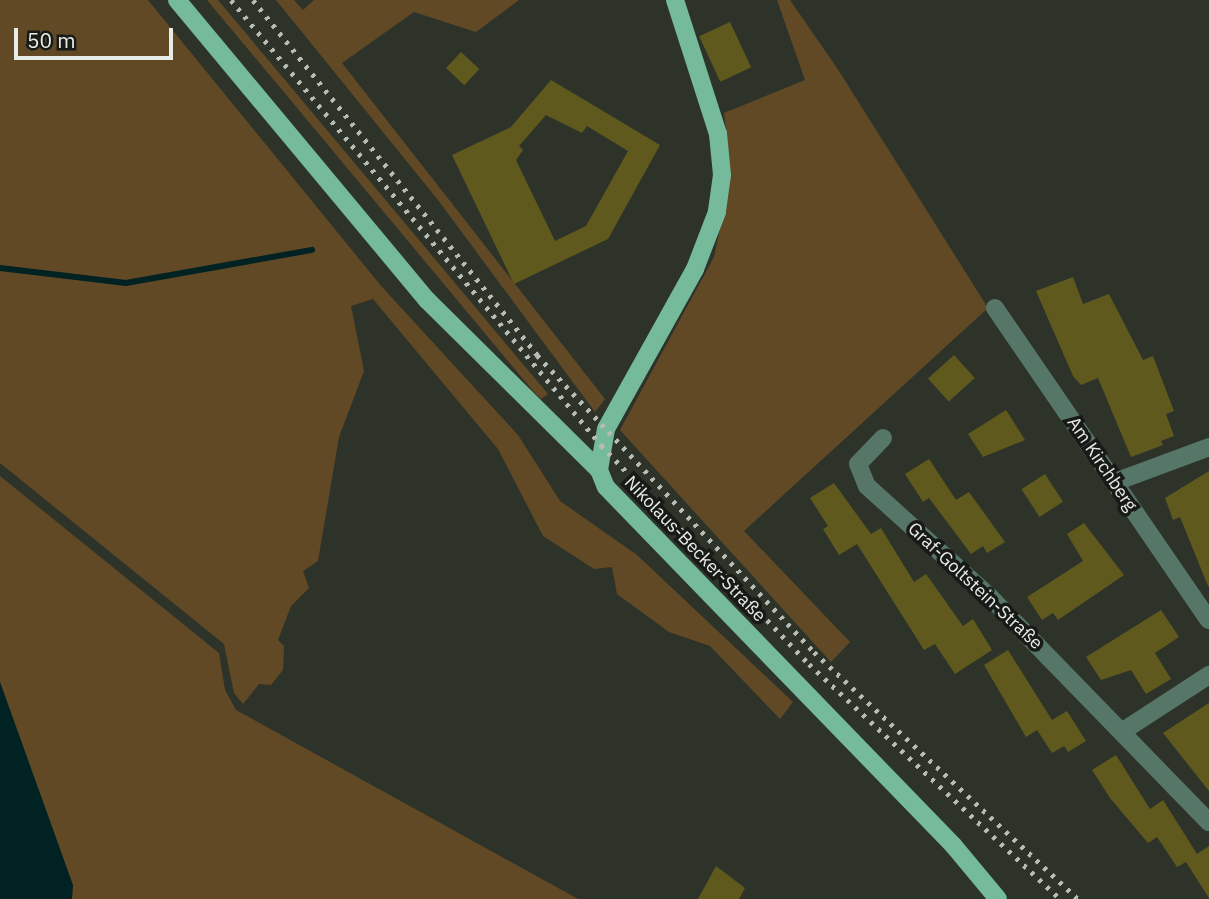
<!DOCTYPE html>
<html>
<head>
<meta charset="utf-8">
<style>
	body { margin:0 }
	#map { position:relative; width:1209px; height:899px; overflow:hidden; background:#2e332a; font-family:"IBM Plex Sans",sans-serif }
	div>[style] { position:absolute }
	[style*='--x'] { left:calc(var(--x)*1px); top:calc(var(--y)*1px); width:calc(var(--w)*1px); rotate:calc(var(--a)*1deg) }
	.green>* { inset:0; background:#614926 }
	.water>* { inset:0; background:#022 }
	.stream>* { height:6px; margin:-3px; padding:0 3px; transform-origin:3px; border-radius:3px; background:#022 }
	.building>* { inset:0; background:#5f591e; transform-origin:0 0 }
	.minor>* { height:18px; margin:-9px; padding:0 9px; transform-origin:9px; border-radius:9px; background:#567667 }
	.major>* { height:18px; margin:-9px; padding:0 9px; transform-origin:9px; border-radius:9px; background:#75bb9b }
	.rail>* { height:5px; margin-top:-2.5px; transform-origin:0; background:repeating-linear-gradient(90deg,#b7bcb5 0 3.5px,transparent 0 10.5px) }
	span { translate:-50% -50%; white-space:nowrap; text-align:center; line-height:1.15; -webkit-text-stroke:7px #171a16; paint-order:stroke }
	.street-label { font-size:18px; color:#e8ece6 }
	.scale { position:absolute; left:14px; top:28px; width:159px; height:32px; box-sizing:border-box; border:4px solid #e8ece6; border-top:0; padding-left:9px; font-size:21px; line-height:24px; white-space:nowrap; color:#e8ece6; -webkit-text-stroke:5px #171a16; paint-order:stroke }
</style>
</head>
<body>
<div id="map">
	<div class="green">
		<i style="clip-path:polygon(0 0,148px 0,382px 287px,518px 435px,560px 501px,637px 555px,793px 702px,780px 719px,710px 646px,669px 632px,617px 594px,612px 567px,594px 569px,543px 536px,498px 449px,373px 299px,351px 306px,364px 371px,339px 437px,318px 561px,303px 571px,309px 588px,291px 606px,278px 640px,284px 646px,283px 670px,271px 685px,259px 684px,243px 704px,234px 693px,224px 644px,0 463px)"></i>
		<i style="clip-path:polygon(207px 0,218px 0,548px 394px,541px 399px,533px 391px)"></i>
		<i style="clip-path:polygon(276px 0,294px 0,303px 10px,314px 0,519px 0,476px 32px,414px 12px,342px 63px,605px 399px,595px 412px,438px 200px)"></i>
		<i style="clip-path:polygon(777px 0,790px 0,839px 71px,988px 308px,744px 531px,850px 642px,831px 662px,620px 430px,714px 257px,731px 177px,724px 113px,805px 80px)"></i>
		<i style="clip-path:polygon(0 476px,219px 653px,225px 690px,236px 710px,578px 899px,0 899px)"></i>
	</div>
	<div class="water">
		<i style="clip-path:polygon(0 682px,73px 885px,72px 899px,0 899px)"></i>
	</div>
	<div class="stream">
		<i style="--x:0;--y:268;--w:127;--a:6.8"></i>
		<i style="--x:126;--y:283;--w:189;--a:-10.1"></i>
	</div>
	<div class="building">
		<i style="left:730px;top:22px;width:50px;height:34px;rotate:65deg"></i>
		<i style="left:461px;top:52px;width:25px;height:22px;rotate:43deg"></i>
		<i style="clip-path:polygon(evenodd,551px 80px,660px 145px,608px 239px,514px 284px,452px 155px,511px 127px,551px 80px,546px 115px,582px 133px,587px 126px,628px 151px,586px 226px,555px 241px,516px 160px,523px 150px,519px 146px,546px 115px)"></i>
		<i style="clip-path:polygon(1073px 277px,1083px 304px,1109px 294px,1143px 360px,1153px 356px,1174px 411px,1166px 414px,1174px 436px,1161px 441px,1163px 445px,1131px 457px,1098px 378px,1081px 385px,1073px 376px,1036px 291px)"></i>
		<i style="left:954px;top:355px;width:31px;height:35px;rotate:48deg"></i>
		<i style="clip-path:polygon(1006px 410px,1025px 440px,983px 457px,968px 434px)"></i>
		<i style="clip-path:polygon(929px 459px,956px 500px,969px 492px,1005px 542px,987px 553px,983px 546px,971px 554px,929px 498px,923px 502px,905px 474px)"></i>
		<i style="clip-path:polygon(1209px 471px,1209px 586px,1208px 586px,1180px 517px,1173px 520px,1165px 498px)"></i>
		<i style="left:1045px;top:474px;width:33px;height:28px;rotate:57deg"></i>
		<i style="clip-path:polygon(834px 483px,871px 534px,881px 528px,914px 582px,926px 574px,963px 626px,973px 619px,992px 650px,955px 674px,935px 644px,924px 650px,857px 544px,839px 555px,823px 529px,828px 526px,810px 498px)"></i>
		<i style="clip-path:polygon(1084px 523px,1124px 575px,1058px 620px,1053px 613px,1042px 620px,1027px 597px,1083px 561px,1067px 534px)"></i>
		<i style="clip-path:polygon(1161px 610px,1179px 637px,1155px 653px,1171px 679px,1146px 694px,1131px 670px,1101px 680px,1086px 657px)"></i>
		<i style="clip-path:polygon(1008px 650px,1052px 720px,1067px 711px,1086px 741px,1068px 752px,1064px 746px,1052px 753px,1037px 730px,1026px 737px,984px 665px)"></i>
		<i style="clip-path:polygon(1209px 703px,1209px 791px,1163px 733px)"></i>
		<i style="clip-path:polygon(1116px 755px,1150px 809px,1163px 800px,1197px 854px,1209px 846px,1209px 898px,1186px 862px,1177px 867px,1157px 837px,1148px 843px,1110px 798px,1092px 770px)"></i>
		<i style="clip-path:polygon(716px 866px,745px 888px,739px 899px,698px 899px)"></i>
	</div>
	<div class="minor">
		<i style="--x:995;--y:308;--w:378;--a:55.6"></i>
		<i style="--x:883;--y:438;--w:36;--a:134"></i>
		<i style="--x:858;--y:464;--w:24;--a:68"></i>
		<i style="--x:867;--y:486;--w:166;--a:42.1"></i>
		<i style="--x:990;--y:597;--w:314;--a:45.8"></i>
		<i style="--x:1115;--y:482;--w:100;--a:-20.4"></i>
		<i style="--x:1123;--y:731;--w:103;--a:-33.1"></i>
	</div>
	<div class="major">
		<i style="--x:177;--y:0;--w:391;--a:50.2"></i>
		<i style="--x:427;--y:300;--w:242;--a:44.7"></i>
		<i style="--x:675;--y:0;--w:141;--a:72.2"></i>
		<i style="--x:718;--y:134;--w:41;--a:84.4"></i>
		<i style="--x:722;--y:175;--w:37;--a:98"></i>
		<i style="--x:717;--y:212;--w:61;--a:111.1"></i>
		<i style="--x:695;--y:269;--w:183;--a:119.1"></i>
		<i style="--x:606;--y:429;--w:42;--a:99.7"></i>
		<i style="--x:599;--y:470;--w:18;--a:68"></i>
		<i style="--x:606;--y:487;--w:499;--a:45.9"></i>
		<i style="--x:953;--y:845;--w:70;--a:50.2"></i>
	</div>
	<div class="rail">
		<i style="--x:231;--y:0;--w:579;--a:50.26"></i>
		<i style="--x:601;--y:445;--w:302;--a:46.5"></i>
		<i style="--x:809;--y:664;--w:344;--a:43.1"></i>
		<i style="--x:253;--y:0;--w:455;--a:51.3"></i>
		<i style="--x:537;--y:355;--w:406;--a:47"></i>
		<i style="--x:814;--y:652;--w:362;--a:43.1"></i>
	</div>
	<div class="street-label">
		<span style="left:1102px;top:464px;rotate:56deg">Am Kirchberg</span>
		<span style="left:695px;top:549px;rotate:46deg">Nikolaus-Becker-Straße</span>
		<span style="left:975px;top:586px;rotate:43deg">Graf-Goltstein-Straße</span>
	</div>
	<div class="scale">50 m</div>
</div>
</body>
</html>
